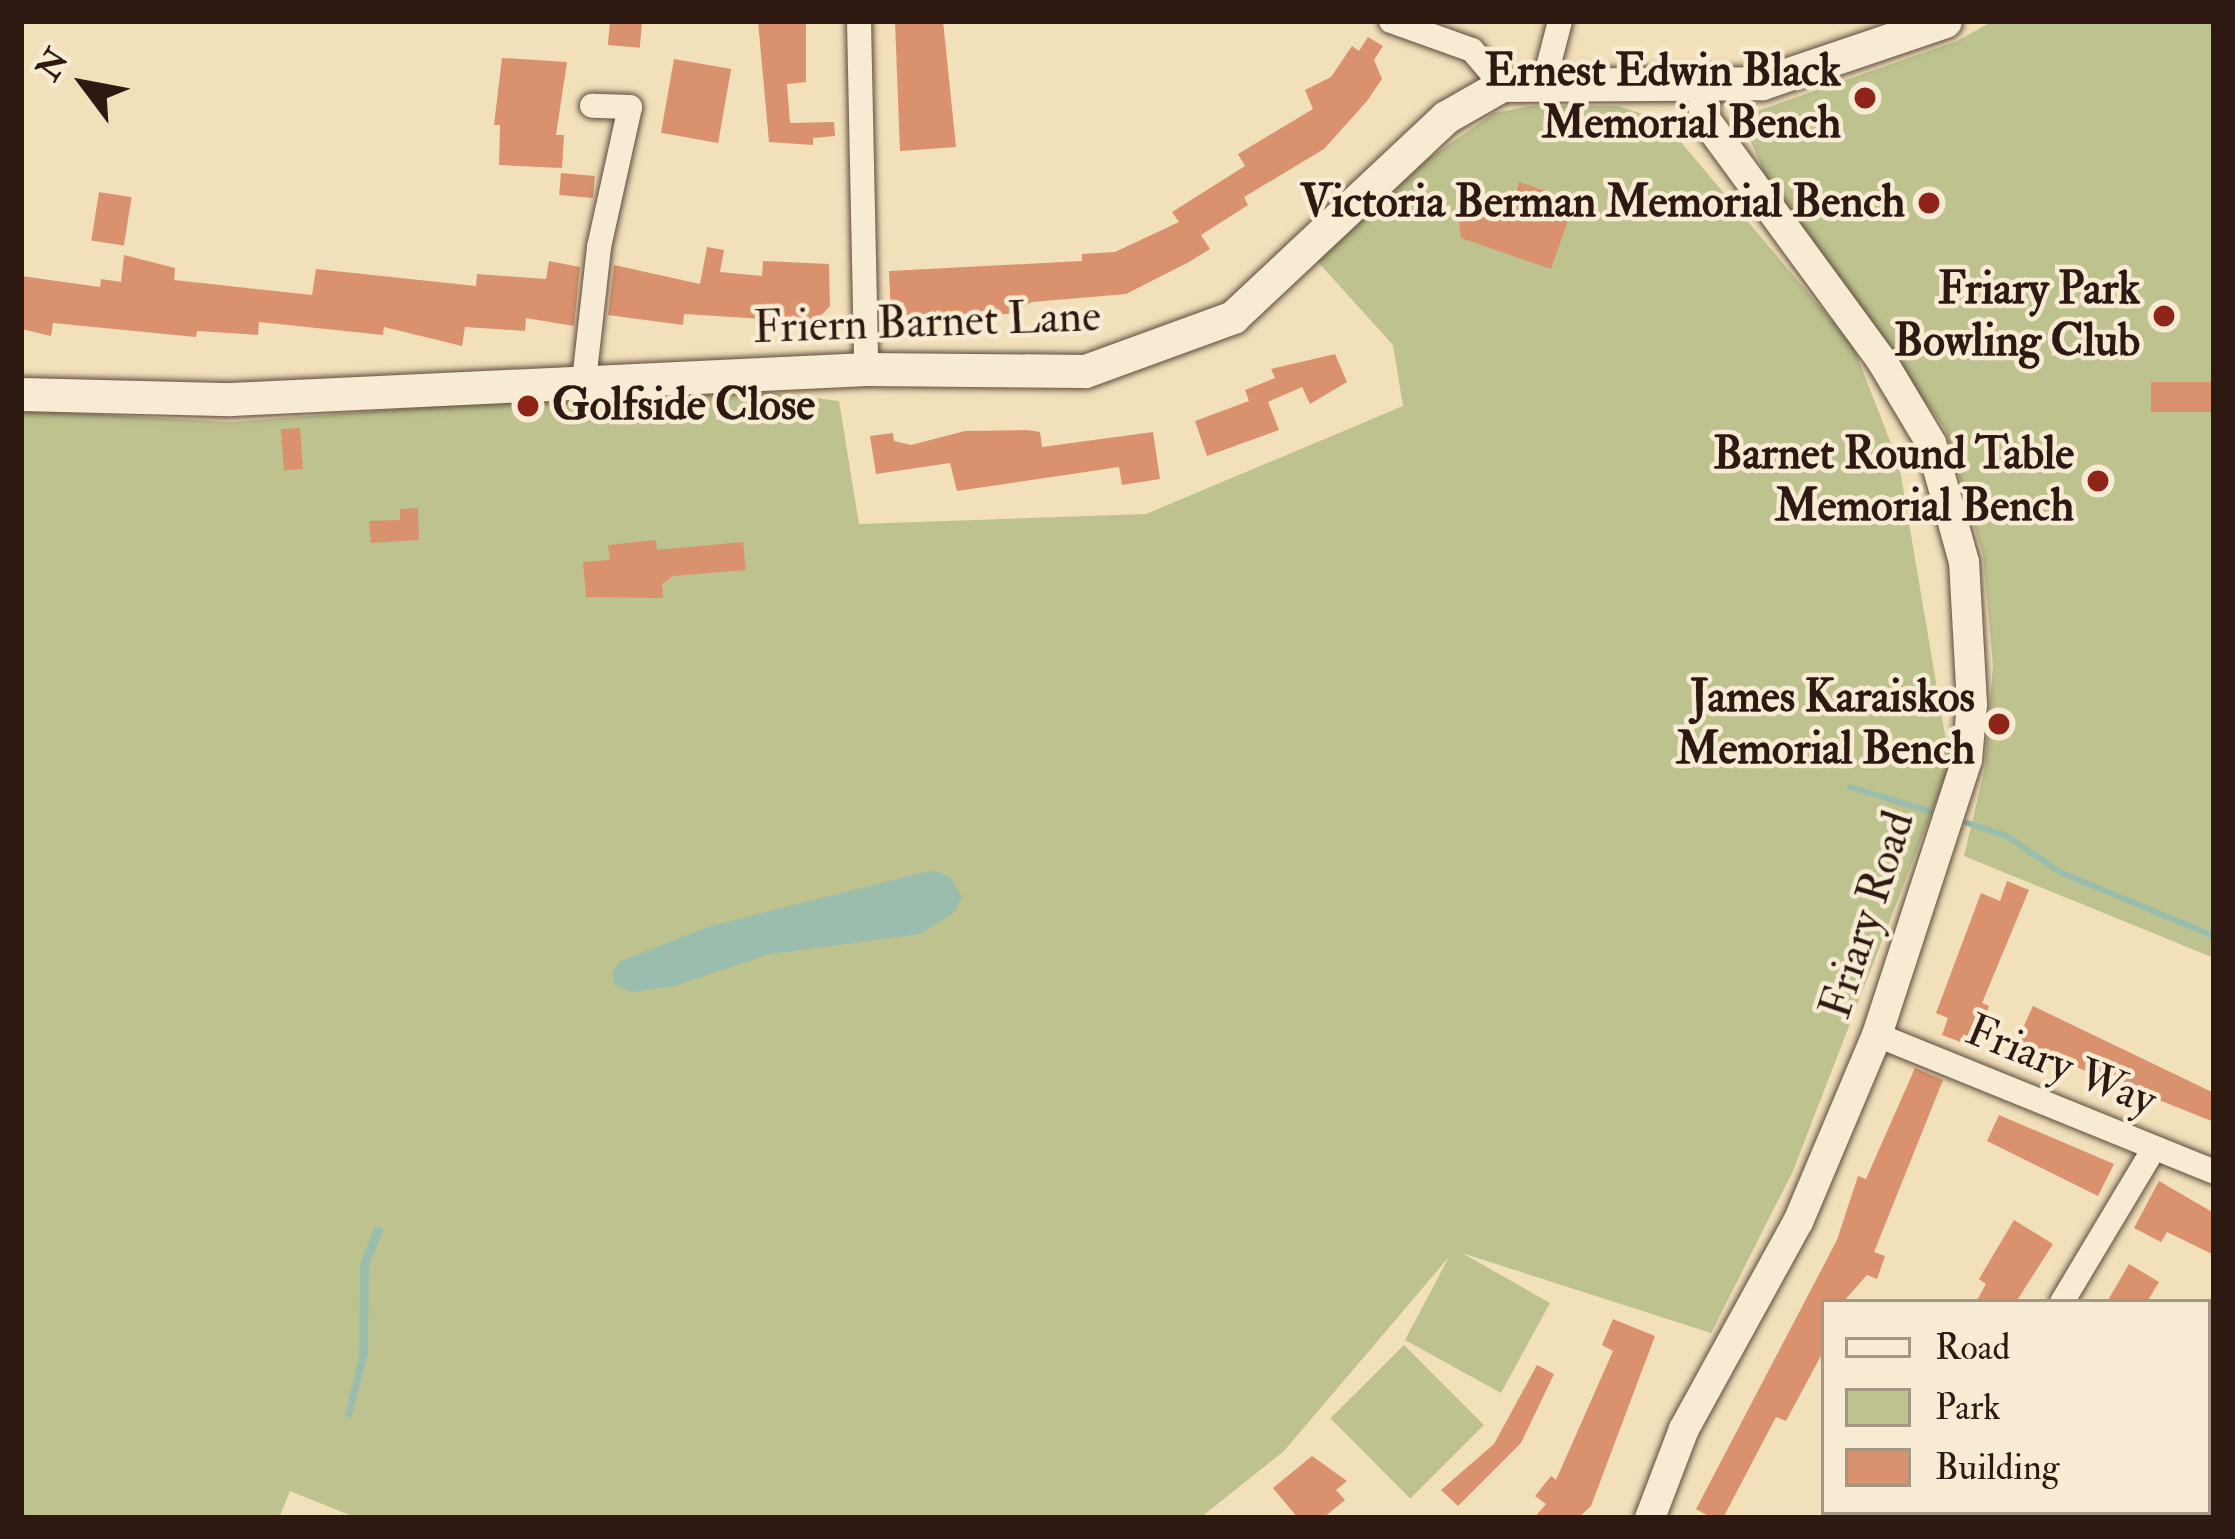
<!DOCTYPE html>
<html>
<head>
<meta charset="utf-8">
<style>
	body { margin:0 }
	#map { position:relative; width:2235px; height:1539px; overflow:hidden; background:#f2e0bb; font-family:"IM FELL Double Pica",serif }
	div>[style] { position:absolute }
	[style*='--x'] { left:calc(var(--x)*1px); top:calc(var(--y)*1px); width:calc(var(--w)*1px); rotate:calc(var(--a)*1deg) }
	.green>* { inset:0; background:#bdc28e; transform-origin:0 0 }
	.water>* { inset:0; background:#9bbdae }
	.stream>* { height:6px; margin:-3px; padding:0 3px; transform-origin:3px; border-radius:3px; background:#9bbdae }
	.building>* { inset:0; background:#d9926d; transform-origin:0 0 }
	.roads { filter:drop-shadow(0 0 3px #5e4b3c) drop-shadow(0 0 3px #5e4b3c) }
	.minor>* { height:24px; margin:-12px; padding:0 12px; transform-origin:12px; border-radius:12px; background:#f7ebd3 }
	.tertiary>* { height:30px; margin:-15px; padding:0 15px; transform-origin:15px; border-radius:15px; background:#f7ebd3 }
	.secondary>* { height:33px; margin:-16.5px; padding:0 16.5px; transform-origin:16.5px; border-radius:16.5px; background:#f7ebd3 }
	.dots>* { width:33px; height:33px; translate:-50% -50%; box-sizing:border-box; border:6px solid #f7ebd3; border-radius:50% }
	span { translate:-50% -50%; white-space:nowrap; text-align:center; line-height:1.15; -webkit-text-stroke:9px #f7ebd3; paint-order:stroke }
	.poi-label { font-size:45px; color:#2d1911; font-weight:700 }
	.right { translate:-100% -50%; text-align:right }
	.left { translate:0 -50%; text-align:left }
	.street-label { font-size:45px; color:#2d1911 }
	.frame { position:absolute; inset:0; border:24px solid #2d1911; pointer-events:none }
	.legend { position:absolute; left:1821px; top:1299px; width:390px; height:216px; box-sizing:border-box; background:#f7ebd3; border:3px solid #a69785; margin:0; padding:15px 21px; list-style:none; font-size:36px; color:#2d1911 }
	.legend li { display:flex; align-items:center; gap:24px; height:60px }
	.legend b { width:60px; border:3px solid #a69785 }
	.north { position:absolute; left:24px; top:24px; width:120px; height:120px; -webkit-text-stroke:9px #f7ebd3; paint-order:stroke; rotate:302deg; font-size:33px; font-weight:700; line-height:48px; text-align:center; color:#2d1911 }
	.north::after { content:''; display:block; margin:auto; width:42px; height:54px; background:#2d1911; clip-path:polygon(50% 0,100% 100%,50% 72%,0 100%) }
</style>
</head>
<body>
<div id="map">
	<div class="green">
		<i style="clip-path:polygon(1993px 21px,2214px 21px,2214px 958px,1964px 856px,1985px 768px,1993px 666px,1983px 555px,1945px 429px,1772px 190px,1740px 117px,1957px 41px)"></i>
		<i style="clip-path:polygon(1531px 106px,1618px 106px,1663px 121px,1853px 346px,1899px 464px,1950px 765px,1793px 1171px,1711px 1333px,1462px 1253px,1550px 1303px,1501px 1393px,1405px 1340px,1449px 1257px,1284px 1451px,1200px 1518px,357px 1518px,290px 1491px,279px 1518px,21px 1518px,21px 410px,230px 422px,712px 385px,839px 401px,859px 524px,1146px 514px,1403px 406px,1393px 345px,1317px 261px,1428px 159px,1494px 113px)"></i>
		<i style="left:1404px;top:1345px;width:113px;height:104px;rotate:45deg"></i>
	</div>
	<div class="water">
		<i style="clip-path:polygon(933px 870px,951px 878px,962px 897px,955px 912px,921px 934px,770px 954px,674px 986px,632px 992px,615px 985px,612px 972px,621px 961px,708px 927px)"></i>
		<i style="clip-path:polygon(375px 1226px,384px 1229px,369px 1266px,368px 1353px,351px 1418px,345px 1416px,359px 1356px,360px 1264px)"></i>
	</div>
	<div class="stream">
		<i style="--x:1850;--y:787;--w:83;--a:16.9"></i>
		<i style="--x:1967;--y:823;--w:40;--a:18"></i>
		<i style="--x:2005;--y:835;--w:66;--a:33.9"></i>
		<i style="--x:2060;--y:872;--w:167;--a:22.6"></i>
	</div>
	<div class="building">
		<i style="left:610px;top:21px;width:32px;height:24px;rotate:5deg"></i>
		<i style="clip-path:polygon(758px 21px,806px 21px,806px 82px,787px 84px,790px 123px,834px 122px,835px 136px,813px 138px,813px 145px,769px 142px)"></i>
		<i style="clip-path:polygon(895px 21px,943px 21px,956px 147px,900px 151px)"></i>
		<i style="clip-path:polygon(1368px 37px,1383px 46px,1374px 60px,1382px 79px,1367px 101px,1324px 149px,1244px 197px,1248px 205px,1201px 235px,1210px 249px,1189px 262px,1126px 294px,1032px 302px,1008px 314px,891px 315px,889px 271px,1082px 261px,1082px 254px,1115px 252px,1179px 222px,1172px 212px,1245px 166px,1238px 154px,1313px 109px,1305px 90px,1331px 77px,1352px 46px,1359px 51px)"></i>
		<i style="clip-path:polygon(502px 58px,567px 62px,556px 135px,564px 135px,562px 168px,499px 165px,500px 125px,494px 125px)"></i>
		<i style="left:674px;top:59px;width:58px;height:75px;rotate:10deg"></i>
		<i style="left:561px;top:173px;width:34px;height:22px;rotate:5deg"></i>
		<i style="clip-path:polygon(1519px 182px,1549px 192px,1542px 211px,1568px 220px,1551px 269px,1461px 238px,1459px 222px,1495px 211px,1500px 197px,1513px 202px)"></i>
		<i style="left:99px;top:192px;width:33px;height:49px;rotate:9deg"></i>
		<i style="clip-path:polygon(707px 247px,724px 250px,720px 272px,762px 276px,763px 261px,829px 264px,830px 306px,815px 322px,684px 314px,683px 325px,608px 315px,614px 265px,700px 284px)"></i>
		<i style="clip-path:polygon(124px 255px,175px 268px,174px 280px,312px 295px,316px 269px,476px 286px,477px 274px,546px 279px,549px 261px,580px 267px,574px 326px,526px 318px,525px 331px,465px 327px,462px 346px,384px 327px,383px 335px,259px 322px,258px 335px,197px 331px,196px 337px,53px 323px,51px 336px,21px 329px,21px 276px,100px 287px,101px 279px,121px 282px)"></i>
		<i style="clip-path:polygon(1335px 354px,1347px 382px,1310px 404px,1302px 387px,1268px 402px,1279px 430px,1207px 456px,1195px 421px,1249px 401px,1245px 390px,1275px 378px,1271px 369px)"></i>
		<i style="left:2214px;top:382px;width:30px;height:63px;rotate:90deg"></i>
		<i style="left:300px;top:428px;width:41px;height:19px;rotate:86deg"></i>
		<i style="clip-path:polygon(1027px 430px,1040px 432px,1042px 447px,1153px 432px,1160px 479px,1122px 485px,1119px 467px,957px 491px,950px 463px,876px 474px,870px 436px,893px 433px,894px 441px,911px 445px,965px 431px)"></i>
		<i style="clip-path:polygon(418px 508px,419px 540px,371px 543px,369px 521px,400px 520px,400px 509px)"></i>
		<i style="clip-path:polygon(656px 540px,657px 550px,743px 542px,746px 570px,673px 576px,662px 584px,663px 598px,586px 597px,583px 562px,610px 560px,608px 545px)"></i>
		<i style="clip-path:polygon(2007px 881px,2029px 890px,1982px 1003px,1989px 1006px,1974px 1047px,1942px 1035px,1948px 1018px,1936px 1013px,1981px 893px,2000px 901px)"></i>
		<i style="clip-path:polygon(2033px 1006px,2214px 1093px,2214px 1122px,2016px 1043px)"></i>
		<i style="clip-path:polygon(1915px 1068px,1943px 1080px,1874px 1252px,1885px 1256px,1877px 1279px,1867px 1275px,1843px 1302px,1824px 1302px,1824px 1350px,1786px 1421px,1776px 1417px,1723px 1518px,1712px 1518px,1696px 1509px,1837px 1240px,1858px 1176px,1866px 1179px)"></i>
		<i style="clip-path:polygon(1999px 1115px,2114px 1164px,2098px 1196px,1987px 1141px)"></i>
		<i style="clip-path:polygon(2159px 1181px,2214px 1213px,2214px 1255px,2167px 1232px,2161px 1242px,2134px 1228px)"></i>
		<i style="clip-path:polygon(2014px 1220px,2053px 1244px,2016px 1302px,1976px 1302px,1986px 1284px,1979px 1279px)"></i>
		<i style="clip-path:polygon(2129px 1264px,2159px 1282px,2147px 1302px,2107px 1302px)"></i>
		<i style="clip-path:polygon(1613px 1319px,1655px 1336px,1591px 1506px,1578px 1518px,1534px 1518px,1546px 1504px,1535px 1496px,1551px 1476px,1556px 1480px,1613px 1351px,1602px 1345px)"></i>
		<i style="clip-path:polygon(1537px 1365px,1554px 1374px,1521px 1443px,1458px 1506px,1441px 1490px,1494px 1444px)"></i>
		<i style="clip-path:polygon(1312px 1456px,1347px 1481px,1336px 1490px,1345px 1500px,1323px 1518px,1298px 1518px,1273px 1488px)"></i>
	</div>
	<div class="roads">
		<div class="minor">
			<i style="--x:859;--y:21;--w:348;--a:88.8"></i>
			<i style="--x:1391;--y:21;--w:86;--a:19.7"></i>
			<i style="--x:1472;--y:50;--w:46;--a:49.4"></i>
			<i style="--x:1544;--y:83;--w:64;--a:-75.5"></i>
			<i style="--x:584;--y:381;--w:135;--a:-83.6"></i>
			<i style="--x:599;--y:247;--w:143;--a:-77.5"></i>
			<i style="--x:630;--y:107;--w:38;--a:-178"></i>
			<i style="--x:1877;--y:1035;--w:364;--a:22.1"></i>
			<i style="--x:2062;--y:1302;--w:177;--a:-59.1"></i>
			<i style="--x:1932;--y:1518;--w:7;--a:-63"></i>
		</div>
		<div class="tertiary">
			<i style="--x:1650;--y:1518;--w:95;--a:-69.1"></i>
			<i style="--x:1684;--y:1429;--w:236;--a:-61.2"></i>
			<i style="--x:1798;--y:1222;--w:203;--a:-67.1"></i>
			<i style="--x:1877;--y:1035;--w:289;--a:-71.9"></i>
			<i style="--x:1967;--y:760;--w:56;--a:-84.9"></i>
			<i style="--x:1972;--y:704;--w:142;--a:-93.2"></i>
			<i style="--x:1964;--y:562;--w:123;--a:-105.5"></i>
			<i style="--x:1931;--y:443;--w:96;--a:-120.9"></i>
			<i style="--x:1882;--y:361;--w:301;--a:-126.2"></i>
			<i style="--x:1704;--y:118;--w:35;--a:-92"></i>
		</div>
		<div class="secondary">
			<i style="--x:21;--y:394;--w:210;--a:1.4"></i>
			<i style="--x:231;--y:399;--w:636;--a:-2.7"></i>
			<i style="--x:866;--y:369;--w:219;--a:0.5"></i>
			<i style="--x:1085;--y:371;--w:158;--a:-20"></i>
			<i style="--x:1233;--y:317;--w:292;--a:-43.2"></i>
			<i style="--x:1446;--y:117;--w:64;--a:-29.7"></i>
			<i style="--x:1502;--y:85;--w:260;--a:-0.4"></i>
			<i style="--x:1762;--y:83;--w:193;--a:-18.7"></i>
		</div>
	</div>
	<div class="dots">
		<i style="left:1865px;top:98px;background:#8f2418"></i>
		<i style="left:1929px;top:203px;background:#8f2418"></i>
		<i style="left:2164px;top:316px;background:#8f2418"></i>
		<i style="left:528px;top:406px;background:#8f2418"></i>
		<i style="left:2098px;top:481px;background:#8f2418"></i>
		<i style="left:1999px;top:724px;background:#8f2418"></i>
	</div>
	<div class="poi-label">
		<span class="right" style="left:1841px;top:98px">Ernest Edwin Black<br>Memorial Bench</span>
		<span class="right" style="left:1905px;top:203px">Victoria Berman Memorial Bench</span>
		<span class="right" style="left:2140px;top:316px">Friary Park<br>Bowling Club</span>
		<span class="left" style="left:552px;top:406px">Golfside Close</span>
		<span class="right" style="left:2074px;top:481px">Barnet Round Table<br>Memorial Bench</span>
		<span class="right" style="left:1975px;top:724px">James Karaiskos<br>Memorial Bench</span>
	</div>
	<div class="street-label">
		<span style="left:927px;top:323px;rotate:-2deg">Friern Barnet Lane</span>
		<span style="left:1868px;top:915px;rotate:-72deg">Friary Road</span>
		<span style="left:2061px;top:1066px;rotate:22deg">Friary Way</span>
	</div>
	<div class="frame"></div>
	<ul class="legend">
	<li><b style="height:15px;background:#f7ebd3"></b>Road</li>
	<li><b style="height:33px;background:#bdc28e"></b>Park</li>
	<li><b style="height:33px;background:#d9926d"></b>Building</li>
	</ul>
	<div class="north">N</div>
</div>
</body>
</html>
